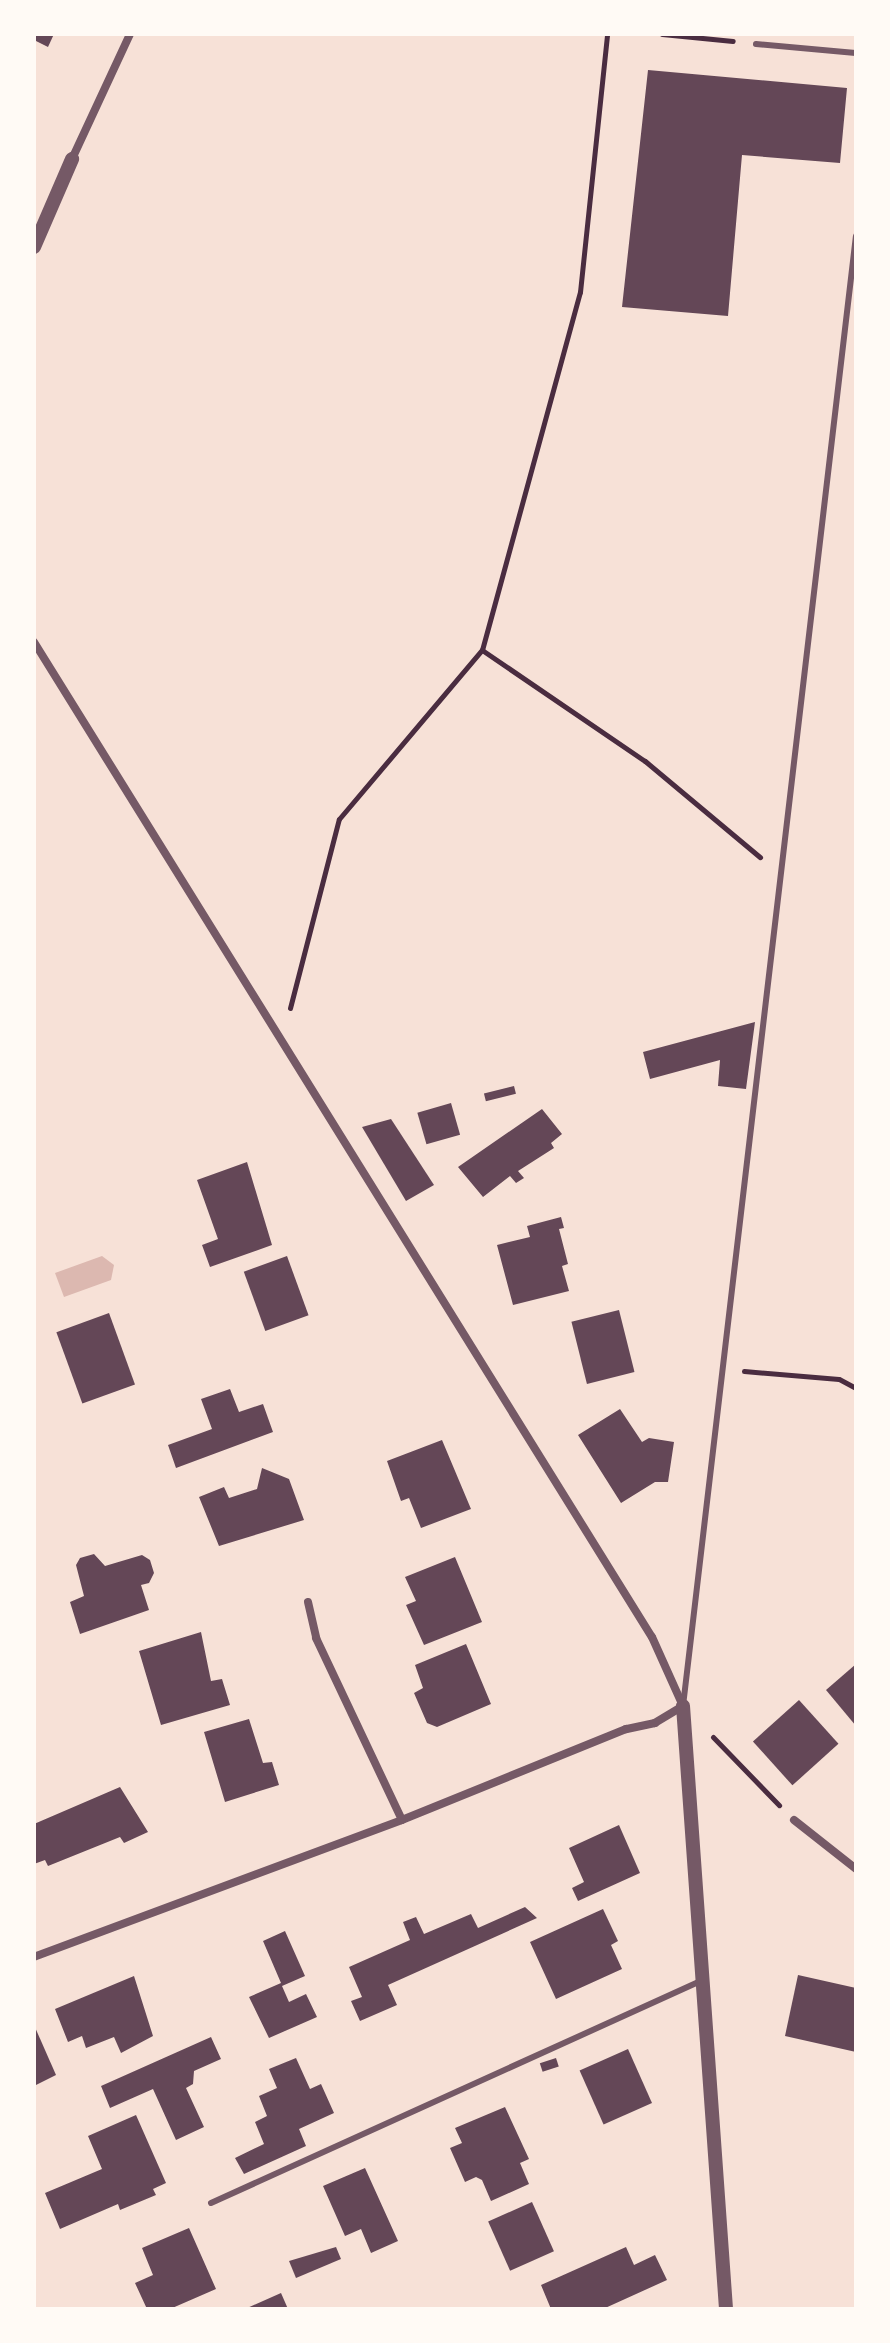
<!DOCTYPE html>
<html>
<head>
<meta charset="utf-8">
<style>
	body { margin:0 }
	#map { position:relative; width:890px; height:2343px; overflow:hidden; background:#f7e1d7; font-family:Raleway,sans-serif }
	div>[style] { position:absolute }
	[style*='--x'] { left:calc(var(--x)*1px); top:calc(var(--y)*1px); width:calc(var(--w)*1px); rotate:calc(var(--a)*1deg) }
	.water>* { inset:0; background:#dcb8b0 }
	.building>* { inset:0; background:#644757; transform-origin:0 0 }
	.path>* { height:5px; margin:-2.5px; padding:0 2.5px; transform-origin:2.5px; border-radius:2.5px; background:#4a2c40 }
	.service>* { height:6px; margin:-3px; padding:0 3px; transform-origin:3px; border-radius:3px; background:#755966 }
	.minor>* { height:8px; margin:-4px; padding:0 4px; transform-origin:4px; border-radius:4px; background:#755966 }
	.tertiary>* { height:14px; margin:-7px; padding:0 7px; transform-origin:7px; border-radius:7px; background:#755966 }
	span { translate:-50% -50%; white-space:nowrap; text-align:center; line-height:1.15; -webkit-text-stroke:6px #fffaf5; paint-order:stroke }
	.frame { position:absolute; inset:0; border:36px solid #fffaf5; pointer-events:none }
</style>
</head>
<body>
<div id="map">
	<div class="water">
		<i style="clip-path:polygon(102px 1256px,114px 1265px,111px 1280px,64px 1297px,55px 1273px)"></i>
	</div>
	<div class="building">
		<i style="clip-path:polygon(34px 34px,54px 34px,48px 47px,34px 40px)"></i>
		<i style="clip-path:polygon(648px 70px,847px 88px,840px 163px,742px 155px,728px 316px,622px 307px)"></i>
		<i style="clip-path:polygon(755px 1022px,746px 1089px,718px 1086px,720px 1060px,650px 1079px,643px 1052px)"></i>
		<i style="left:514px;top:1086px;width:8px;height:31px;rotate:76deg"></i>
		<i style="left:451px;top:1103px;width:33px;height:35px;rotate:74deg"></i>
		<i style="clip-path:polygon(542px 1109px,562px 1134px,551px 1143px,554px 1148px,518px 1171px,524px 1178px,516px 1183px,510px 1176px,483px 1197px,458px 1167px)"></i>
		<i style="clip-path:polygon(391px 1119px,434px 1185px,406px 1201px,362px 1127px)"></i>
		<i style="clip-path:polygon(247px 1162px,272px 1245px,210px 1267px,202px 1245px,218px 1239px,197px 1180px)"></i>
		<i style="clip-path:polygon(561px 1217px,564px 1228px,559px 1229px,568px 1264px,562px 1266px,569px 1291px,513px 1305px,497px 1245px,530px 1237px,527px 1226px)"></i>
		<i style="left:287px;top:1256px;width:63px;height:46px;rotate:70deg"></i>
		<i style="left:619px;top:1310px;width:64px;height:49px;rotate:76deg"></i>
		<i style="left:109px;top:1313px;width:76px;height:56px;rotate:70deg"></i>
		<i style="clip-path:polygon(230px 1389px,239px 1412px,263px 1404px,273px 1432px,176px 1468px,168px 1445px,212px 1429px,201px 1399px)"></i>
		<i style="clip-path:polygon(620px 1409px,642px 1442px,649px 1438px,674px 1442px,668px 1482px,655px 1482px,621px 1503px,578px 1435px)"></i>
		<i style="clip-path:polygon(442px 1440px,471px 1509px,421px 1528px,409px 1498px,401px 1501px,387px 1461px)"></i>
		<i style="clip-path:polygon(262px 1468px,289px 1479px,304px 1520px,219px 1546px,199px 1497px,224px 1487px,229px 1498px,257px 1489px)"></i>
		<i style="clip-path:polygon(94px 1554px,105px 1566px,142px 1555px,150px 1560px,154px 1573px,149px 1583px,141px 1585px,149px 1610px,80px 1634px,70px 1602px,84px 1596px,76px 1565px,80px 1558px)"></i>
		<i style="clip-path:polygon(455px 1557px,482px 1622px,424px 1645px,406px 1605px,416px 1601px,405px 1577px)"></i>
		<i style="clip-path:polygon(201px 1632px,211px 1681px,222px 1679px,230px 1705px,161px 1725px,139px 1651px)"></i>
		<i style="clip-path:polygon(466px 1644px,491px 1704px,437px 1727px,427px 1723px,414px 1693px,423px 1688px,415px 1665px)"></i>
		<i style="clip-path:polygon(856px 1664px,856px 1726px,826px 1690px)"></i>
		<i style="left:799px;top:1700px;width:59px;height:62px;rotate:48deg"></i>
		<i style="clip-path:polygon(249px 1719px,263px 1763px,272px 1762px,279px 1785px,225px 1802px,204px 1732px)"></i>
		<i style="clip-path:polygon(120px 1787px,148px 1832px,124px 1843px,120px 1837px,48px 1866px,45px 1860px,34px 1864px,34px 1824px)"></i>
		<i style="clip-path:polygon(619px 1825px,640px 1873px,578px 1901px,572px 1888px,584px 1882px,569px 1848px)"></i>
		<i style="clip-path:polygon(525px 1907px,537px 1918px,388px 1985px,397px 2005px,360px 2021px,351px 2001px,362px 1997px,349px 1967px,410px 1940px,403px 1922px,416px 1917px,424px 1934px,471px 1914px,478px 1928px)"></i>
		<i style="clip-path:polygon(603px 1909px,618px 1941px,611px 1945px,622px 1969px,556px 1999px,530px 1942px)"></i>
		<i style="clip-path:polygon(285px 1931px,305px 1976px,282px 1986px,289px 2002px,306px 1994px,317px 2017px,269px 2038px,249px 1997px,281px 1983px,263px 1941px)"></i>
		<i style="clip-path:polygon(798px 1975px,856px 1988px,856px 2052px,785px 2036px)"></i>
		<i style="clip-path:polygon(134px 1976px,153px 2036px,121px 2053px,114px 2037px,86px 2048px,82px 2036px,68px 2042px,55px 2009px)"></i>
		<i style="clip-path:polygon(34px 2025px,56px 2075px,34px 2086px)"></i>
		<i style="clip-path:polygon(211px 2037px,221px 2059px,194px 2071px,193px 2084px,186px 2088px,204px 2127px,176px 2140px,153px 2089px,110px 2108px,101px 2086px)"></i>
		<i style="left:628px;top:2049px;width:59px;height:53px;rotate:66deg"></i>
		<i style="clip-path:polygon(296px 2058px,310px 2089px,321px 2084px,334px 2113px,299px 2129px,306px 2146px,244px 2174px,235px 2158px,264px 2144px,255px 2122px,267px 2116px,259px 2096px,277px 2088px,269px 2069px)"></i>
		<i style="left:556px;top:2058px;width:9px;height:17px;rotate:72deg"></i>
		<i style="clip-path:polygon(505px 2107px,529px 2159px,520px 2163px,529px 2184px,491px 2201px,482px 2180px,476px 2177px,465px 2182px,450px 2148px,462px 2143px,455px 2128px)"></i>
		<i style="clip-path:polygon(136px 2115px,166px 2183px,153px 2189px,156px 2195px,120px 2210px,118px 2204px,60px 2229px,45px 2193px,102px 2169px,88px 2136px)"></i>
		<i style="clip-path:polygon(365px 2168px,398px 2241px,371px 2253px,361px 2229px,345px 2236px,323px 2186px)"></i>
		<i style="left:532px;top:2202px;width:54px;height:48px;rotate:66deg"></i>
		<i style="clip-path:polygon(189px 2228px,216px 2289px,170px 2309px,147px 2309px,135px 2283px,153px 2275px,142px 2248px)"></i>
		<i style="clip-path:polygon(336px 2247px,341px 2259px,296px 2278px,289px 2261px)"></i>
		<i style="clip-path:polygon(626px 2247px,634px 2265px,655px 2255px,667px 2280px,603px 2309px,551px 2309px,541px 2285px)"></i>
		<i style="clip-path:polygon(281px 2293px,288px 2309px,245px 2309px)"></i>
	</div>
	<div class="path">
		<i style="--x:662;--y:34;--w:71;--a:5.6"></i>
		<i style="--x:482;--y:650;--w:197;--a:34.3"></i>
		<i style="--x:645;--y:761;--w:150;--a:39.9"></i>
		<i style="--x:290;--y:1008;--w:195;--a:-75.5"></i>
		<i style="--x:339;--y:819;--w:221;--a:-49.8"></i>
		<i style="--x:482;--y:650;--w:371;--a:-74.7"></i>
		<i style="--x:580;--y:292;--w:259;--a:-84"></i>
		<i style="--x:744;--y:1371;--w:95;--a:4.8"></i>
		<i style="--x:839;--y:1379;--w:19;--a:28"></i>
		<i style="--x:713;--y:1737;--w:95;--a:45.9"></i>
	</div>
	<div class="service">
		<i style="--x:756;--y:44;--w:100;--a:5.1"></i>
		<i style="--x:683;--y:1706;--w:1480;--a:-83.29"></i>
		<i style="--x:211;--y:2203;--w:540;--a:-24.38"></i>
	</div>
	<div class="minor">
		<i style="--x:72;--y:159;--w:138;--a:-65.1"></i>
		<i style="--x:34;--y:642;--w:1171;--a:58.16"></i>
		<i style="--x:652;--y:1637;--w:76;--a:65.8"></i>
		<i style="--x:683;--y:1706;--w:33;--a:149"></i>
		<i style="--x:655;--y:1723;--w:30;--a:168"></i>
		<i style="--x:626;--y:1729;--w:242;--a:157.9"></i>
		<i style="--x:402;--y:1820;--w:393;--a:159.6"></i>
		<i style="--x:308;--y:1602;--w:37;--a:77"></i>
		<i style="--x:316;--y:1638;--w:201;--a:64.7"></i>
		<i style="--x:794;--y:1820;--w:79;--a:38.3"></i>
	</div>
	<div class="tertiary">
		<i style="--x:34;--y:247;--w:96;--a:-66.6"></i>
		<i style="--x:683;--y:1706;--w:605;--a:85.92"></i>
	</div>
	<div class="frame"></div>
</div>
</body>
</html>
